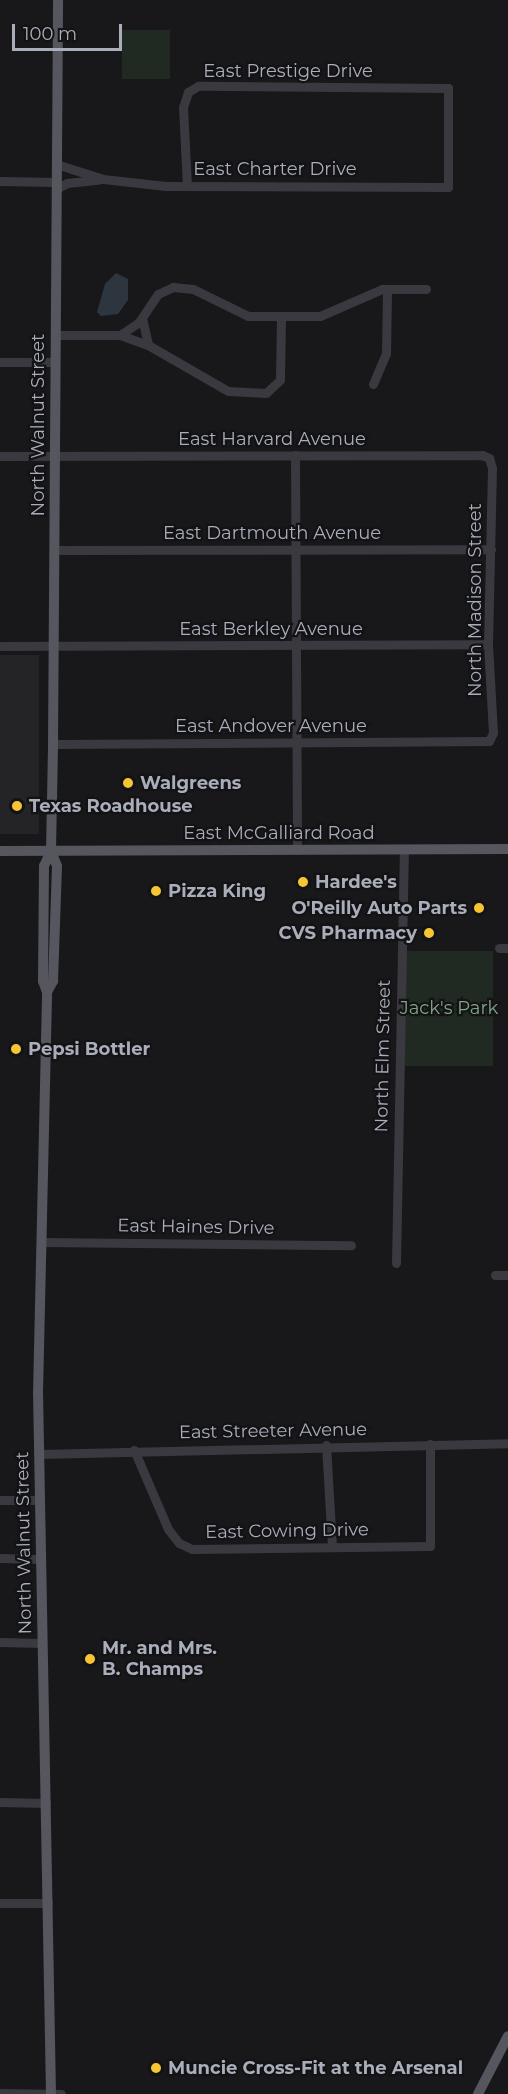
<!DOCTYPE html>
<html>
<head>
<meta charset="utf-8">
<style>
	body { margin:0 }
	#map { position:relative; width:508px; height:2094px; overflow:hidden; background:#18181a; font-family:Montserrat,sans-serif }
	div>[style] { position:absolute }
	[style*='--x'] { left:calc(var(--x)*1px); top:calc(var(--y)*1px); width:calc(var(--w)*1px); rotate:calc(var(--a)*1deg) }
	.built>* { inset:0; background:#242427; transform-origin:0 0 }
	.green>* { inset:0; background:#202922; transform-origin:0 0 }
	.water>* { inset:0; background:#2d363f }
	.minor>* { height:9px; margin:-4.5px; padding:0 4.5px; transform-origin:4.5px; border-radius:4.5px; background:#39393f }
	.major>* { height:10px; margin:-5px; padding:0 5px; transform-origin:5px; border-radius:5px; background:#55565e }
	.dots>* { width:16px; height:16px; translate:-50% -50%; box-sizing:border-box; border:3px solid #131315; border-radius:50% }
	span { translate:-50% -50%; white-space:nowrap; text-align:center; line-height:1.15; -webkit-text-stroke:4.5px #131315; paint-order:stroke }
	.street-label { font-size:18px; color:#aaaeba }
	.poi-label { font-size:18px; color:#aaaeba; font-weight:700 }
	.left { translate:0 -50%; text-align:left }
	.right { translate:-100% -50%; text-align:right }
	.park-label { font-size:18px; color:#81a686 }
	.scale { position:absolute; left:12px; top:24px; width:110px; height:27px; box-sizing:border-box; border:3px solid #aaaeba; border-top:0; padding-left:8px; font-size:18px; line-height:21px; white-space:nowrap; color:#aaaeba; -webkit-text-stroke:4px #131315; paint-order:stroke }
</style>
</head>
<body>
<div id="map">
	<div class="built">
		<i style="left:0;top:655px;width:39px;height:179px"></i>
	</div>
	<div class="green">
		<i style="left:122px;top:30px;width:48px;height:49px"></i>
		<i style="left:405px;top:951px;width:88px;height:115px"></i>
	</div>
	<div class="water">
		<i style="clip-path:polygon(116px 273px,128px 279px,128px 300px,118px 314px,101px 316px,97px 312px,105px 284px)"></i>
	</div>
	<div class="minor">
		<i style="--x:56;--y:164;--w:49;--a:17.7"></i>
		<i style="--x:103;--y:179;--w:63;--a:6.3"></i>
		<i style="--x:166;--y:186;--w:282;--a:0.2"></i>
		<i style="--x:448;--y:187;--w:99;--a:-90"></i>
		<i style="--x:448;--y:88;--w:250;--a:-179.5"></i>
		<i style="--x:198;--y:86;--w:12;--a:149"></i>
		<i style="--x:188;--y:92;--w:16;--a:108"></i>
		<i style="--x:183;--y:107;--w:79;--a:87.1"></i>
		<i style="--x:0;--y:181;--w:56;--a:1"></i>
		<i style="--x:56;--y:189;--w:13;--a:-29"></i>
		<i style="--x:67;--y:183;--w:31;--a:-6"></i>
		<i style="--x:142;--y:318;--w:28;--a:77"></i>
		<i style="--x:55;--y:335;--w:65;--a:0"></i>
		<i style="--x:120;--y:335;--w:23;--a:-34"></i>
		<i style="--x:139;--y:322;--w:34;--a:-56"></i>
		<i style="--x:158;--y:294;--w:17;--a:-25"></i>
		<i style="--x:173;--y:287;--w:20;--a:6"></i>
		<i style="--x:193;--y:289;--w:61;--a:26.1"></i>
		<i style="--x:248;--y:316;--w:72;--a:0"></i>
		<i style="--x:320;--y:316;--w:68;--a:-23.5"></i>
		<i style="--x:382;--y:289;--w:44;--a:0"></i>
		<i style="--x:120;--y:335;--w:30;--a:20"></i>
		<i style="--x:148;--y:345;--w:92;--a:29.9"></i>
		<i style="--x:228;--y:391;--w:38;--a:3"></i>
		<i style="--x:266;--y:393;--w:19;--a:-43"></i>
		<i style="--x:280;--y:380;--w:64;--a:-89.1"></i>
		<i style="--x:0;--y:362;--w:55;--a:0"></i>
		<i style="--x:373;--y:384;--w:33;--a:-67"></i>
		<i style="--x:386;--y:354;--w:65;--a:-89.1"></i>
		<i style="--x:295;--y:455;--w:395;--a:89.7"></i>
		<i style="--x:0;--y:456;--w:482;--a:-0.1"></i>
		<i style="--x:482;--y:455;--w:8;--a:23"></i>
		<i style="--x:489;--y:458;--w:10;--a:73"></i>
		<i style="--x:492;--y:468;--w:176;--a:91.3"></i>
		<i style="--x:488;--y:644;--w:89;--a:86.8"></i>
		<i style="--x:493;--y:733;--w:9;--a:117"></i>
		<i style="--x:489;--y:741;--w:436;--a:179.6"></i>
		<i style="--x:54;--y:550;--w:437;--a:-0.1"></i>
		<i style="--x:0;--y:646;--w:488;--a:-0.2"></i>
		<i style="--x:499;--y:948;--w:9;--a:0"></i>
		<i style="--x:41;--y:1242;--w:310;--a:0.6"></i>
		<i style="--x:396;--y:1263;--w:414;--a:-88.9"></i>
		<i style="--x:495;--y:1275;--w:13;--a:0"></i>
		<i style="--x:326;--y:1445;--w:101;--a:86.6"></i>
		<i style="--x:134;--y:1450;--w:86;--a:66.7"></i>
		<i style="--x:168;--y:1529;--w:18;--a:52"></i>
		<i style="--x:179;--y:1543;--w:14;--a:25"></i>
		<i style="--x:192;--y:1549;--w:238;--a:-0.7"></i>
		<i style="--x:430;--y:1546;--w:102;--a:-90"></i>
		<i style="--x:39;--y:1454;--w:469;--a:-1.3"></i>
		<i style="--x:0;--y:1500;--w:40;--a:0"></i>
		<i style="--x:0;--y:1558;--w:40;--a:1.4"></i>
		<i style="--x:0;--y:1642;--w:42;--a:1.4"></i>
		<i style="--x:0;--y:1802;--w:46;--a:1.2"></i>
		<i style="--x:0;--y:1903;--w:48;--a:0"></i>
		<i style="--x:0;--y:2093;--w:61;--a:0.9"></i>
	</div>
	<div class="major">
		<i style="--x:0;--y:851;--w:508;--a:-0.23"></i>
		<i style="--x:47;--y:992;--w:13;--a:-61"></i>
		<i style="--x:53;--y:981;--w:115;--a:-88"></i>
		<i style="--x:57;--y:866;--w:16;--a:-112"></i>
		<i style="--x:51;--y:2094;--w:700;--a:-91.06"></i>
		<i style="--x:38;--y:1394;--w:402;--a:-88.7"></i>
		<i style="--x:47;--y:992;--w:12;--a:-110"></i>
		<i style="--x:43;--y:981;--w:115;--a:-89.5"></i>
		<i style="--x:44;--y:866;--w:17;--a:-65"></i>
		<i style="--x:51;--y:851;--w:107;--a:-88.9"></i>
		<i style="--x:53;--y:744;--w:744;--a:-89.61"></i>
		<i style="--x:478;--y:2094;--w:65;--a:-62.7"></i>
	</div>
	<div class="dots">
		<i style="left:128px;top:783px;background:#f6c534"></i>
		<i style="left:17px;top:806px;background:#f6c534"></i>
		<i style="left:303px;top:882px;background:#f6c534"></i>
		<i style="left:156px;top:891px;background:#f6c534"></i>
		<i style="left:479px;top:908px;background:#f6c534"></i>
		<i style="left:429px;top:933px;background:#f6c534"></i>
		<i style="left:16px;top:1049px;background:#f6c534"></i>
		<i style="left:90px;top:1659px;background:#f6c534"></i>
		<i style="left:156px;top:2068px;background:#f6c534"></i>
	</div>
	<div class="street-label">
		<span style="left:288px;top:71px">East Prestige Drive</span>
		<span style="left:275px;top:169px">East Charter Drive</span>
		<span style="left:38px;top:425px;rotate:-90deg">North Walnut Street</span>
		<span style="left:272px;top:439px">East Harvard Avenue</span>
		<span style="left:272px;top:533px">East Dartmouth Avenue</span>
		<span style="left:475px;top:600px;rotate:-90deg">North Madison Street</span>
		<span style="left:271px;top:629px">East Berkley Avenue</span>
		<span style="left:271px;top:726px">East Andover Avenue</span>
		<span style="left:279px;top:833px">East McGalliard Road</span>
		<span style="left:383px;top:1056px;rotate:-89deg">North Elm Street</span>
		<span style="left:196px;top:1227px;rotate:1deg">East Haines Drive</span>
		<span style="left:273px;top:1431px;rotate:-1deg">East Streeter Avenue</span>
		<span style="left:287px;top:1531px;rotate:-1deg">East Cowing Drive</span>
		<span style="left:24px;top:1543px;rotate:-91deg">North Walnut Street</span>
	</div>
	<div class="poi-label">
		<span class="left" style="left:140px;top:783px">Walgreens</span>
		<span class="left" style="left:29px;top:806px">Texas Roadhouse</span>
		<span class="left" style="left:315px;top:882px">Hardee's</span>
		<span class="left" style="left:168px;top:891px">Pizza King</span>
		<span class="right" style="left:467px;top:908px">O'Reilly Auto Parts</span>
		<span class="right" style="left:417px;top:933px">CVS Pharmacy</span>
		<span class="left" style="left:28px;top:1049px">Pepsi Bottler</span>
		<span class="left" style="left:102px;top:1659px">Mr. and Mrs.<br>B. Champs</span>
		<span class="left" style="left:168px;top:2068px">Muncie Cross-Fit at the Arsenal</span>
	</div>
	<div class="park-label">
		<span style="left:449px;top:1008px">Jack's Park</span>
	</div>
	<div class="scale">100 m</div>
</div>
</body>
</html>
